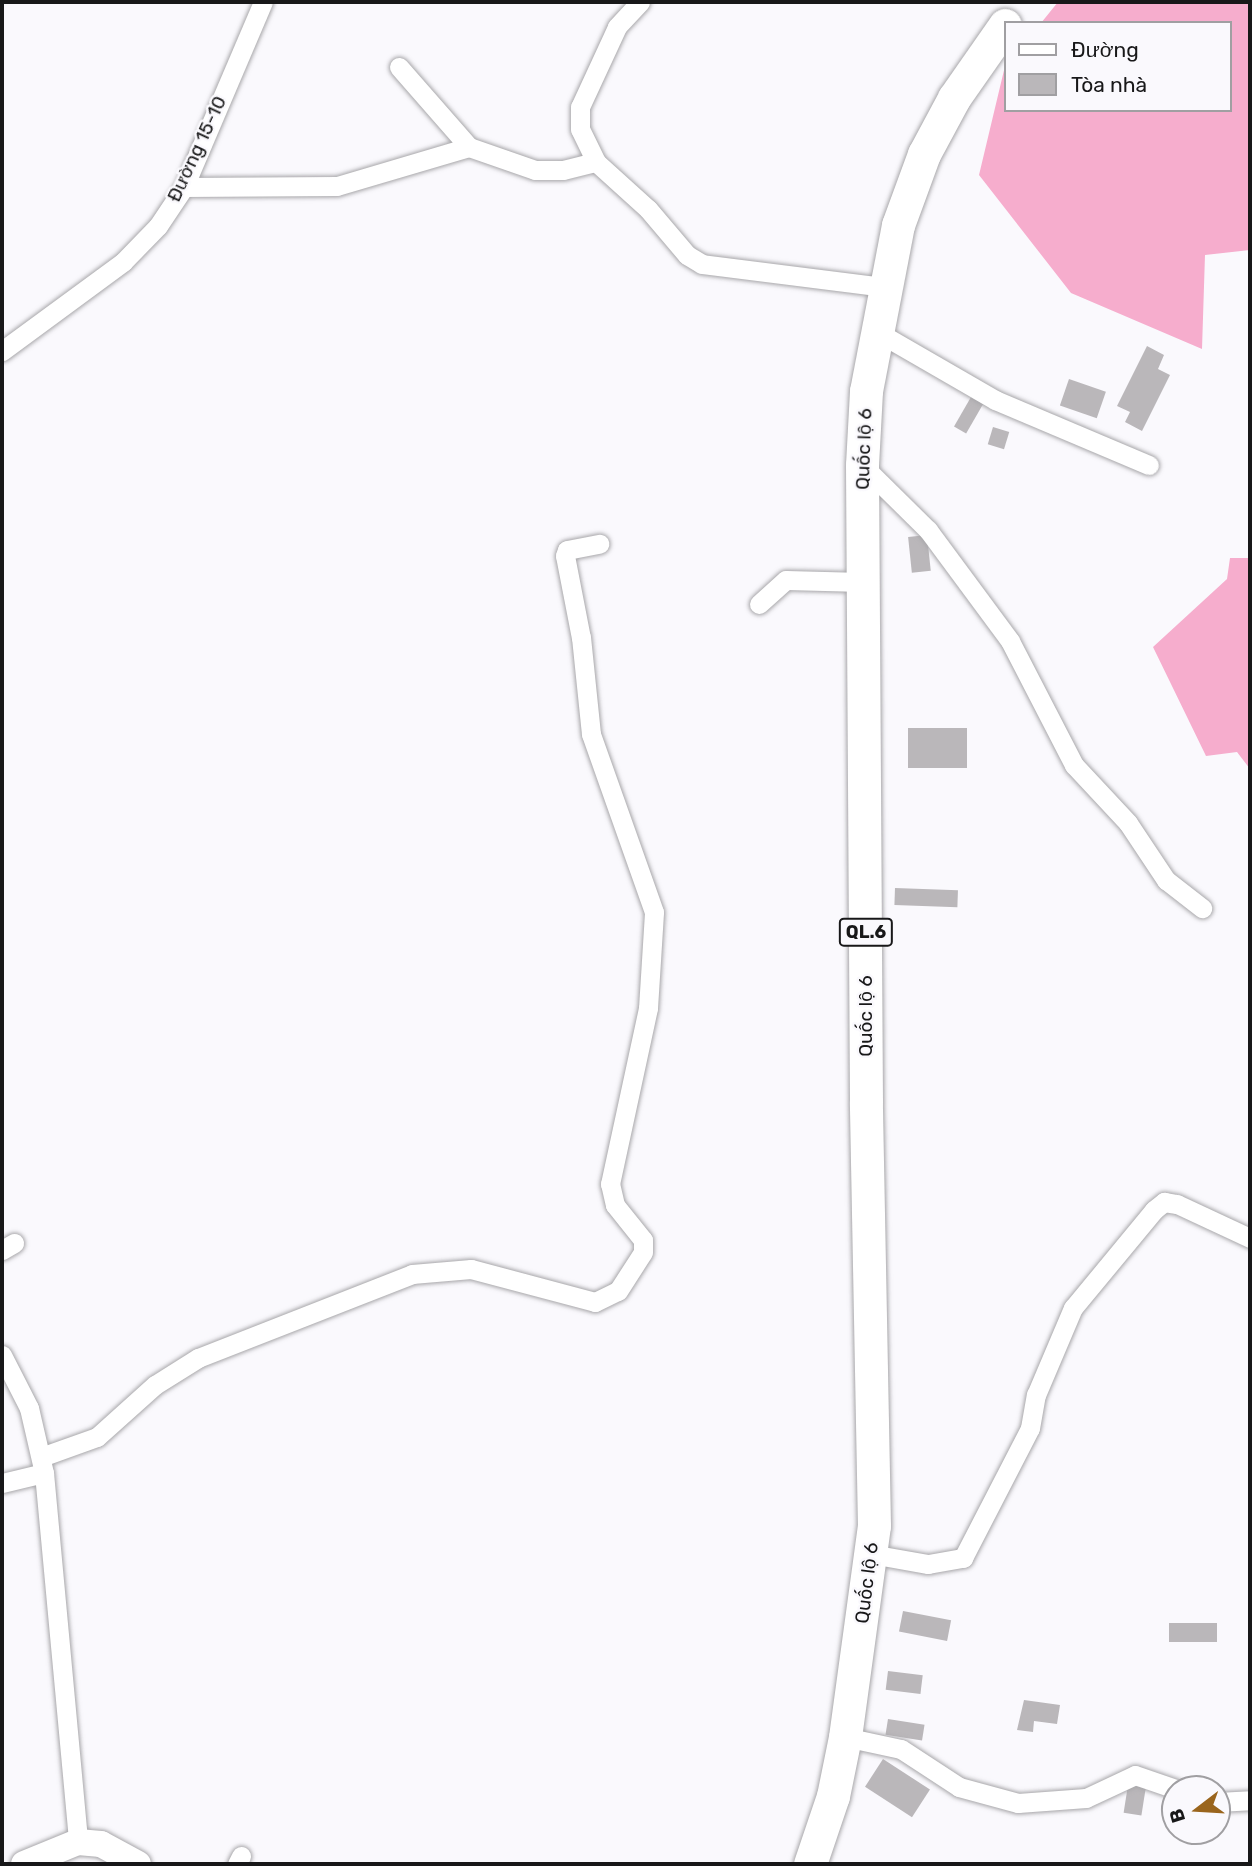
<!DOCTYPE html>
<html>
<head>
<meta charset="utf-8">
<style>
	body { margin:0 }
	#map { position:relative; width:1252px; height:1866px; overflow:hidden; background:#faf9fd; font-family:Rubik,sans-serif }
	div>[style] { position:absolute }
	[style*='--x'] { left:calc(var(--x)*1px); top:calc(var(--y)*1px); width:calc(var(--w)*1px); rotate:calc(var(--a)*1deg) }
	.forest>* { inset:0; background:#f6adcd }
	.building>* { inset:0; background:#bab7ba; transform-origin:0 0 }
	.roads { filter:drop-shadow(0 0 2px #a8a7aa) drop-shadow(0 0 2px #a8a7aa) }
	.street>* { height:19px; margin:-9.5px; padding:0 9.5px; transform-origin:9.5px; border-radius:9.5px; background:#fff }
	.secondary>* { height:26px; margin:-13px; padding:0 13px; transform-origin:13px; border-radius:13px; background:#fff }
	.highway>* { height:33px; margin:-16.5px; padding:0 16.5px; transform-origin:16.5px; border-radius:16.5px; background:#fff }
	span { translate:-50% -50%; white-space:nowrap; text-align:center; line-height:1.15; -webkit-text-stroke:5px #faf9fd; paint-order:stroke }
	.shield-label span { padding:2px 5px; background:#faf9fd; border:2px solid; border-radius:5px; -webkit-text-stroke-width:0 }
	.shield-label { font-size:18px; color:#181819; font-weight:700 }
	.street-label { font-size:19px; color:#181819 }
	.frame { position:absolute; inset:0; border:4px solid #181819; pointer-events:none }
	.legend { position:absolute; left:1004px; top:21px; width:228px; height:91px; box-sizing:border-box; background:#faf9fd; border:2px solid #a09fa2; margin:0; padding:9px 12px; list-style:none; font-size:21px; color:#181819 }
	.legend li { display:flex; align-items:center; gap:14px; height:35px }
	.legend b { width:35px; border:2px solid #a09fa2 }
	.north { position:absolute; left:1161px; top:1775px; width:70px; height:70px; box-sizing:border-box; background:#faf9fd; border:2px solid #a09fa2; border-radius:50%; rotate:253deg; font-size:19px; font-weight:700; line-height:28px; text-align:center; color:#181819 }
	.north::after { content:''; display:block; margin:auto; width:24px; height:32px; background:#9a651d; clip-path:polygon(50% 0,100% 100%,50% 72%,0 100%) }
</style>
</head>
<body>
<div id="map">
	<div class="forest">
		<i style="clip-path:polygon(1058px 2px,1250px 2px,1250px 250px,1205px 255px,1202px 349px,1071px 293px,979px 175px,1005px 66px,1005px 110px,1229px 110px,1229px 23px,1041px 23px)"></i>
		<i style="clip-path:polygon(1230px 558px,1250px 558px,1250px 769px,1237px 752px,1206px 756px,1153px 647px,1227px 579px)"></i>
	</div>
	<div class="building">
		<i style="clip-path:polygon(1147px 346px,1164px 355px,1158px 369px,1170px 375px,1142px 431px,1125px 422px,1130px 412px,1117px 406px)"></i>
		<i style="left:1069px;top:379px;width:39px;height:28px;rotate:19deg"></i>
		<i style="left:971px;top:397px;width:14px;height:34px;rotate:30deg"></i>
		<i style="left:993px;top:427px;width:17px;height:18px;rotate:17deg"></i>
		<i style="left:927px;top:535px;width:36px;height:19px;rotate:84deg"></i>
		<i style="left:908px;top:728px;width:59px;height:40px"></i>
		<i style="left:895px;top:888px;width:63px;height:17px;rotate:2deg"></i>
		<i style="left:903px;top:1611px;width:49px;height:21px;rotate:11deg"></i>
		<i style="left:1217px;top:1623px;width:19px;height:48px;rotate:90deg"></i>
		<i style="left:888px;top:1671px;width:35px;height:19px;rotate:7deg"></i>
		<i style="clip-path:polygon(1024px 1700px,1060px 1705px,1057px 1724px,1034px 1721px,1033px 1732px,1017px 1730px)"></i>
		<i style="left:888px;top:1719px;width:37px;height:16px;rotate:9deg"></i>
		<i style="left:883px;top:1759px;width:56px;height:33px;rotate:33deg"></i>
		<i style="left:1128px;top:1785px;width:18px;height:28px;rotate:9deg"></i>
	</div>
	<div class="roads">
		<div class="street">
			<i style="--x:640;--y:2;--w:34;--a:133"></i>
			<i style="--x:617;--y:27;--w:88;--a:114.8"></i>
			<i style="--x:580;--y:107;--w:22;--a:90"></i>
			<i style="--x:580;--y:129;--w:37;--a:64"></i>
			<i style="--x:596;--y:162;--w:70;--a:42.1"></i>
			<i style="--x:648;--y:209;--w:60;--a:49.7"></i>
			<i style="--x:687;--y:255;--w:17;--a:31"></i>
			<i style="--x:702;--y:264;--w:183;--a:7.2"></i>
			<i style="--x:399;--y:67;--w:106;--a:48.8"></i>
			<i style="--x:469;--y:147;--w:70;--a:19.2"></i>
			<i style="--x:535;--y:170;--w:28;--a:0"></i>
			<i style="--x:563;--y:170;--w:34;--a:-14"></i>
			<i style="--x:184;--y:187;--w:153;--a:-0.4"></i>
			<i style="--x:337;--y:186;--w:138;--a:-16.5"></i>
			<i style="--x:874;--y:330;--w:140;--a:30"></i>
			<i style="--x:995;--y:400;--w:167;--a:22.9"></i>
			<i style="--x:2;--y:351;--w:150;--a:-36.3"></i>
			<i style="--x:123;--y:262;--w:50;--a:-45.8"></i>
			<i style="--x:158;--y:226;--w:47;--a:-56.3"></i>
			<i style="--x:184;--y:187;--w:201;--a:-66.9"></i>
			<i style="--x:862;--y:465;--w:93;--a:44.6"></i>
			<i style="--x:928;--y:530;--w:138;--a:53.5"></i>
			<i style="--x:1010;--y:641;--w:140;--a:62.7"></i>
			<i style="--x:1074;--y:765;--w:79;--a:47"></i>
			<i style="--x:1128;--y:823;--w:69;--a:56.3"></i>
			<i style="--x:1166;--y:880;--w:46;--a:37.9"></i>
			<i style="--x:759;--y:604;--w:36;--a:-42"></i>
			<i style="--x:786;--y:580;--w:77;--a:1.5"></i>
			<i style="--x:2;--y:1250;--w:14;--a:-30"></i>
			<i style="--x:2;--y:1355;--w:59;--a:63"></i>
			<i style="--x:29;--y:1408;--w:67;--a:77"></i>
			<i style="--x:44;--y:1473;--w:371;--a:84.7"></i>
			<i style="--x:41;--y:1457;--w:59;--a:-19.7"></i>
			<i style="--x:97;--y:1437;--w:78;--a:-41.9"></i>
			<i style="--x:155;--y:1385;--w:51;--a:-32.1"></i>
			<i style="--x:198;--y:1358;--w:230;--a:-21.4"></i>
			<i style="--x:412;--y:1274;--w:59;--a:-4.8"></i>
			<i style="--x:471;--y:1269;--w:128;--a:14.9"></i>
			<i style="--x:595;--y:1302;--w:25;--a:-26"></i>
			<i style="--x:618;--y:1291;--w:46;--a:-57.3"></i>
			<i style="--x:643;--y:1252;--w:12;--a:-90"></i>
			<i style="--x:643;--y:1240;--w:45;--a:-128.7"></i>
			<i style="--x:615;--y:1205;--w:22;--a:-103"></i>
			<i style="--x:610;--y:1184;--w:180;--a:-77.8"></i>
			<i style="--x:648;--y:1008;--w:96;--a:-86.4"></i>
			<i style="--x:654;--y:912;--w:189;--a:-109.5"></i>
			<i style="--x:591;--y:734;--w:97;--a:-95.9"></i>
			<i style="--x:581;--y:638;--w:84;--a:-101"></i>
			<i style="--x:565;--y:556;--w:6;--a:-72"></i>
			<i style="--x:567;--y:550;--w:33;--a:-11"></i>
			<i style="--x:2;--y:1483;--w:43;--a:-13.4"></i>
			<i style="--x:871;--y:1554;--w:58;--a:10"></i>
			<i style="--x:928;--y:1564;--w:36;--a:-10"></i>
			<i style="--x:963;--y:1558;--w:146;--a:-62.7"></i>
			<i style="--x:1030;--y:1428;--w:34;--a:-80"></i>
			<i style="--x:1036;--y:1395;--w:95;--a:-67"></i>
			<i style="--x:1073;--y:1308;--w:127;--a:-50.4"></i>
			<i style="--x:1154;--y:1210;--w:13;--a:-39"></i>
			<i style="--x:1164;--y:1202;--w:13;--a:9"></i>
			<i style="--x:1177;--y:1204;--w:81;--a:25"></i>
			<i style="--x:845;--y:1737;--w:57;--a:12.1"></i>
			<i style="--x:901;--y:1749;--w:69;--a:33.2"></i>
			<i style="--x:959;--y:1787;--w:61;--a:15.2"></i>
			<i style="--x:1018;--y:1803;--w:68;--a:-4.2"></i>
			<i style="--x:1086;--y:1798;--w:54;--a:-25.1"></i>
			<i style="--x:1135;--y:1775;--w:43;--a:18.9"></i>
			<i style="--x:1217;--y:1802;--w:33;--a:-3"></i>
			<i style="--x:237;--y:1864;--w:9;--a:-63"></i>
		</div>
		<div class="secondary">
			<i style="--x:24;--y:1864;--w:58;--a:-22.2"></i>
			<i style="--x:78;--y:1842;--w:23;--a:5"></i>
			<i style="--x:101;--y:1844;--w:42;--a:28.4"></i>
		</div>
		<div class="highway">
			<i style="--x:810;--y:1864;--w:72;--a:-71.3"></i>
			<i style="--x:833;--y:1796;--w:60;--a:-78.5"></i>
			<i style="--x:845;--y:1737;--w:213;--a:-82.2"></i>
			<i style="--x:874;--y:1526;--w:424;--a:-91.1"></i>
			<i style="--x:866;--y:1102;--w:637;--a:-90.36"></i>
			<i style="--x:862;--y:465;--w:74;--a:-86.9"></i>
			<i style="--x:866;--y:391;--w:169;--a:-79.1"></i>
			<i style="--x:898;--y:225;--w:76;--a:-69.9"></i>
			<i style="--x:924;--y:154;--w:64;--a:-61.8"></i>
			<i style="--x:954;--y:98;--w:89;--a:-55.1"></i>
		</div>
	</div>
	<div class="shield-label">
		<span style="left:866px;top:932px">QL.6</span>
	</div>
	<div class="street-label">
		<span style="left:197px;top:149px;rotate:-65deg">Đường 15-10</span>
		<span style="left:864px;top:449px;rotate:-88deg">Quốc lộ 6</span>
		<span style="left:866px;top:1016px;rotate:-90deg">Quốc lộ 6</span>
		<span style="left:867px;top:1583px;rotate:-83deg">Quốc lộ 6</span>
	</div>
	<div class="frame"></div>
	<ul class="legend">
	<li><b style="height:9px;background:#fff"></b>Đường</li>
	<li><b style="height:19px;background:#bab7ba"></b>Tòa nhà</li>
	</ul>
	<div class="north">B</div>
</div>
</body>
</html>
